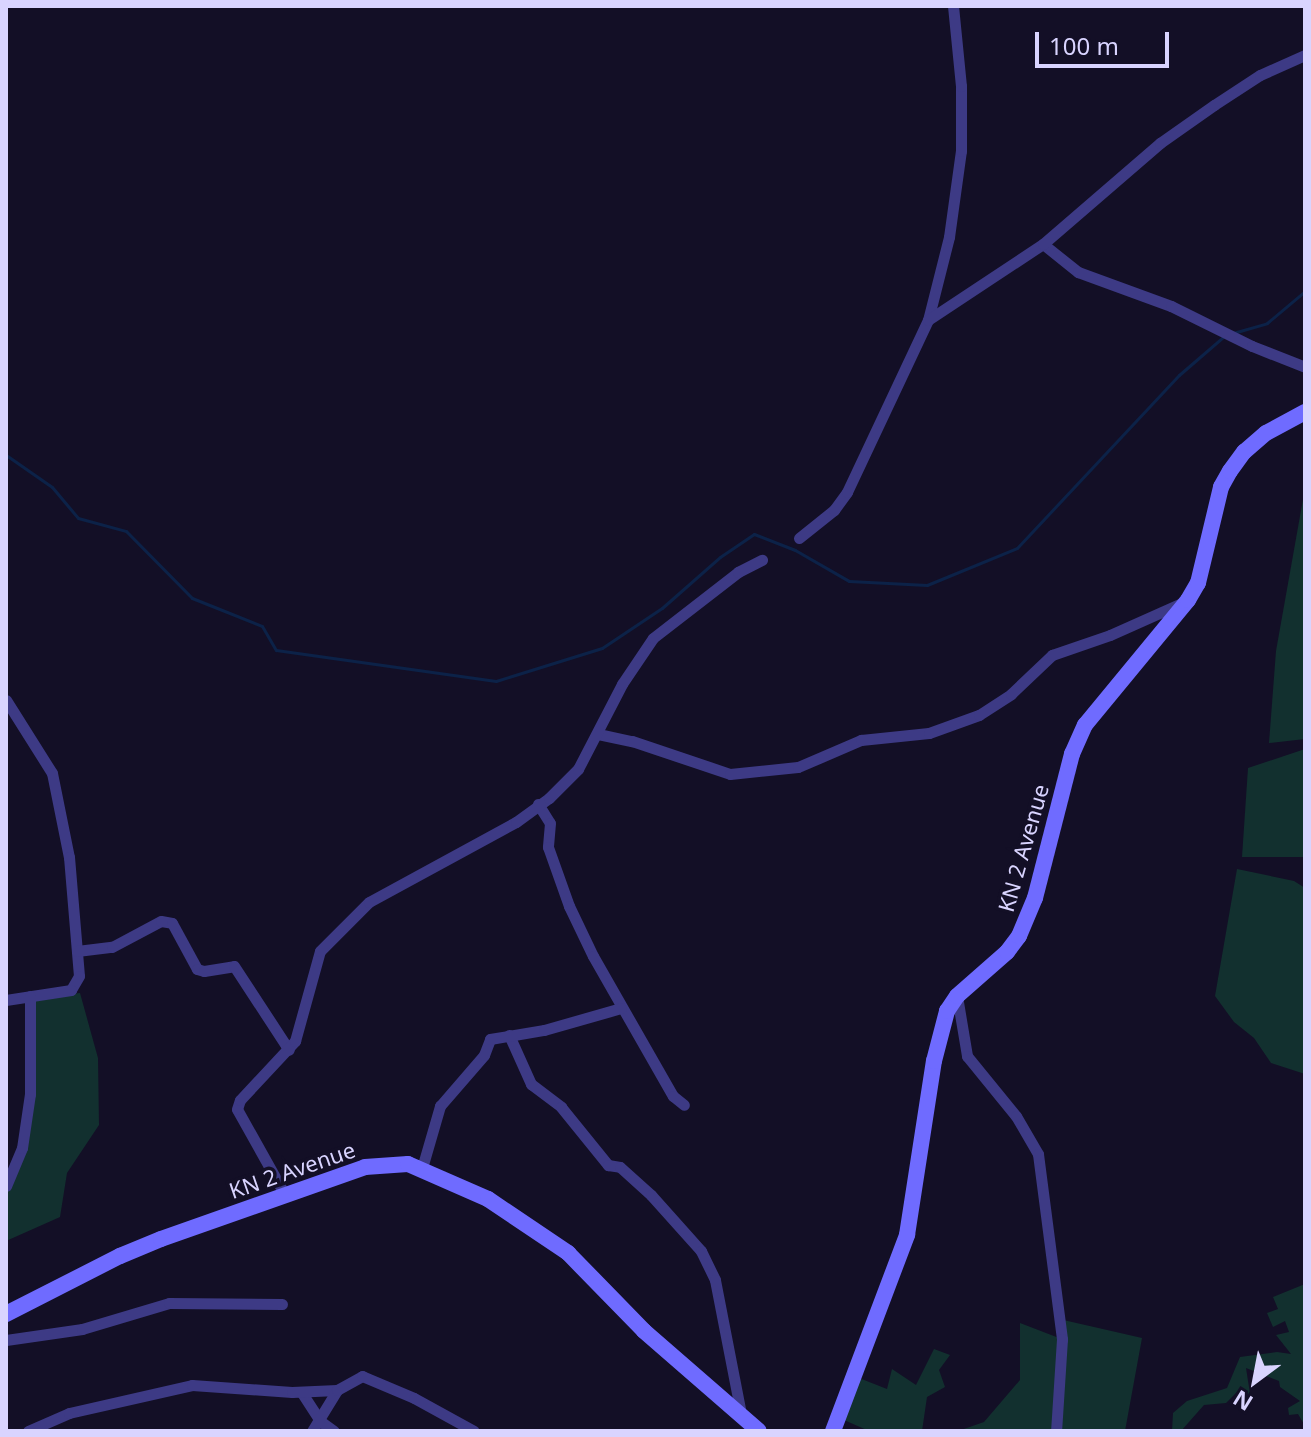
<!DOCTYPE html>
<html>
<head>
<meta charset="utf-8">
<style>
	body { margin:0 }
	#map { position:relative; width:1311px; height:1437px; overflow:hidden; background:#130f26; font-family:"Noto Sans",sans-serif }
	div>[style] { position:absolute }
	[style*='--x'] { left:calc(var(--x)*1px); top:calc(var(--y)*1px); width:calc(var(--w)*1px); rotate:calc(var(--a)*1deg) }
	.green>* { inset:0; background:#12302f }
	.stream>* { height:3px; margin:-1.5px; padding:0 1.5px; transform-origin:1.5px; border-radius:1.5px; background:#0c2248 }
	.street>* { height:11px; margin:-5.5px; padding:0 5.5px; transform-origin:5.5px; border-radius:5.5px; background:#3d3a85 }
	.secondary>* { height:16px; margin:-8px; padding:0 8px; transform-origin:8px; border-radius:8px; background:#6f6bff }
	span { translate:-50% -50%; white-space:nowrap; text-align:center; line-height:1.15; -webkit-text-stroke:7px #130f26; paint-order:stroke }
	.street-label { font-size:22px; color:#d9d4ff }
	.frame { position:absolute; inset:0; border:8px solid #d9d4ff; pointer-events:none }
	.north { position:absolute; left:1215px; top:1341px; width:80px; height:80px; -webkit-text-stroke:6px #130f26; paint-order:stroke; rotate:212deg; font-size:22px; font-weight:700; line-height:32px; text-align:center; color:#d9d4ff }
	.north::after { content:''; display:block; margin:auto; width:28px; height:36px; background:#d9d4ff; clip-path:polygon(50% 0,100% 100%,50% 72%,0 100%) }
	.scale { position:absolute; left:1035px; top:32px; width:134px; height:36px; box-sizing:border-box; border:4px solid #d9d4ff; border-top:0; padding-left:10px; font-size:24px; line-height:28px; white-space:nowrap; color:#d9d4ff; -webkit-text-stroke:6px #130f26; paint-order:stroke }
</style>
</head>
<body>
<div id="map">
	<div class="green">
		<i style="clip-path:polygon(1305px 488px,1305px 739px,1269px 743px,1276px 651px)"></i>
		<i style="clip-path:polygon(1305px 749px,1305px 857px,1242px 857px,1248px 768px)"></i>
		<i style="clip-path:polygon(1237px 869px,1294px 881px,1305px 888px,1305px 1074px,1271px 1063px,1254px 1038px,1234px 1022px,1215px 996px)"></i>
		<i style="clip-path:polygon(80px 993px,98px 1058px,99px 1125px,67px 1173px,60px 1217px,6px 1241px,6px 1188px,27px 1150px,34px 998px)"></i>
		<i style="clip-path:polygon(1305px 1284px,1305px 1426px,1298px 1414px,1289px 1415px,1288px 1408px,1300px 1401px,1280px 1387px,1279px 1381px,1246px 1368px,1251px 1400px,1237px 1392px,1226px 1403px,1204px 1405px,1181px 1431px,1172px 1431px,1173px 1413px,1187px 1401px,1227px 1388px,1240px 1357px,1277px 1352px,1291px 1354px,1276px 1335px,1289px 1332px,1285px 1321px,1273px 1327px,1267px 1313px,1278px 1309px,1273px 1297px)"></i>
		<i style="clip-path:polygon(1059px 1319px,1142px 1338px,1125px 1431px,958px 1431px,984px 1422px,1020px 1380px,1020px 1323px,1059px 1338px)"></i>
		<i style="clip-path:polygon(934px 1349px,950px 1355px,939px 1370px,945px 1387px,927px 1397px,922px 1431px,869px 1431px,844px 1420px,859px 1378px,887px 1389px,892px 1369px,916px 1385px)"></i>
	</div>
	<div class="stream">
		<i style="--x:1233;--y:333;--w:35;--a:-16"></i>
		<i style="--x:1267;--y:323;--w:50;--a:-40.1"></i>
		<i style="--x:6;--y:455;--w:56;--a:34.8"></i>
		<i style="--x:52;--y:487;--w:40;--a:50"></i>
		<i style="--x:78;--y:518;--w:50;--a:15.2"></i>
		<i style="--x:126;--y:531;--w:94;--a:45.4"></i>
		<i style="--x:192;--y:598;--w:75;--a:21.8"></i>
		<i style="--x:262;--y:626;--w:28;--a:60"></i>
		<i style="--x:276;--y:650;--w:222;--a:8"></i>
		<i style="--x:496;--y:681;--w:111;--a:-17.3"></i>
		<i style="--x:602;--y:648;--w:72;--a:-33.7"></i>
		<i style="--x:662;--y:608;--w:77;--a:-41.3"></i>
		<i style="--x:720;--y:557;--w:41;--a:-34.1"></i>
		<i style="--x:754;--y:534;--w:44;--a:21.3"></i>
		<i style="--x:795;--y:550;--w:62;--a:29.9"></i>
		<i style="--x:849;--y:581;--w:78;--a:2.9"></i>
		<i style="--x:927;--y:585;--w:97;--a:-22.3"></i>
		<i style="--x:1017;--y:548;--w:237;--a:-46.9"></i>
		<i style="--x:1179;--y:375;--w:58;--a:-40.8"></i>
	</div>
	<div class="street">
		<i style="--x:1043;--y:244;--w:45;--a:38.7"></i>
		<i style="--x:1078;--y:272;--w:99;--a:20.1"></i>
		<i style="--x:1171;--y:306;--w:90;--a:26.3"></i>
		<i style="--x:1252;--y:346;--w:57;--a:21.6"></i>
		<i style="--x:928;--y:320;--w:86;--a:-75.8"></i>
		<i style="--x:949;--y:237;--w:87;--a:-82.1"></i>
		<i style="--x:961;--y:151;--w:65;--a:-90"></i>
		<i style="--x:961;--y:86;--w:80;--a:-95.7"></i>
		<i style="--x:799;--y:538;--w:45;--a:-38.7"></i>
		<i style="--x:834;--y:510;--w:22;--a:-54"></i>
		<i style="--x:847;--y:492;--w:190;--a:-64.8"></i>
		<i style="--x:928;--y:320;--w:138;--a:-33.5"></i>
		<i style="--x:1043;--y:244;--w:155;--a:-40.8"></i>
		<i style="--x:1160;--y:143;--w:66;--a:-35.1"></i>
		<i style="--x:1214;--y:105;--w:55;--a:-33.1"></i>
		<i style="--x:1260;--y:75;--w:49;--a:-24"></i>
		<i style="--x:6;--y:700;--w:86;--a:57.8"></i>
		<i style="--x:52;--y:773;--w:86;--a:78.6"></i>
		<i style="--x:69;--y:857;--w:119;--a:85.2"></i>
		<i style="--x:79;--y:976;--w:16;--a:120"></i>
		<i style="--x:71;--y:990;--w:66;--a:171.3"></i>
		<i style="--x:598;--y:734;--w:35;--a:12"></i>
		<i style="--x:632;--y:741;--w:103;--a:18.6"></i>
		<i style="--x:730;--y:774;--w:68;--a:-5.9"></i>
		<i style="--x:798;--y:767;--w:69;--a:-23.2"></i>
		<i style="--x:861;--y:740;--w:68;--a:-5.9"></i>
		<i style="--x:929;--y:733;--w:53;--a:-19.8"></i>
		<i style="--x:979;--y:715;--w:38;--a:-33"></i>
		<i style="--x:1011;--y:694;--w:57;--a:-43.6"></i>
		<i style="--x:1052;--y:655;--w:61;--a:-19"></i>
		<i style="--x:1110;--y:635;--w:81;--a:-24"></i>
		<i style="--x:538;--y:804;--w:22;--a:58"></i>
		<i style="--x:550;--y:823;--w:24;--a:95"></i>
		<i style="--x:548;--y:847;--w:63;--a:70.4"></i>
		<i style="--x:569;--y:906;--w:55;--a:64.4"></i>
		<i style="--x:593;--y:956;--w:161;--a:60.3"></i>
		<i style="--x:673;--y:1096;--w:14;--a:39"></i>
		<i style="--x:77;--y:951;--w:35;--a:-7"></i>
		<i style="--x:112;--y:947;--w:55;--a:-28"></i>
		<i style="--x:161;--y:921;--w:11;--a:10"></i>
		<i style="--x:172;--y:923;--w:52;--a:61.5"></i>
		<i style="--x:197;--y:969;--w:7;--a:16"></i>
		<i style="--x:204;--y:971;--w:30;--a:-9"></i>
		<i style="--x:234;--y:966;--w:100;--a:56.8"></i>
		<i style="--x:957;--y:996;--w:61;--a:80.5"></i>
		<i style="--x:967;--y:1056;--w:77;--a:50.8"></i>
		<i style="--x:1016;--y:1116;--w:44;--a:59.9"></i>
		<i style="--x:1038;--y:1154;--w:187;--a:82.6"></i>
		<i style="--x:1062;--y:1339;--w:92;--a:93.7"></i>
		<i style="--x:509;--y:1035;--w:54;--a:65.8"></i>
		<i style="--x:531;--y:1084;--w:38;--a:37"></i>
		<i style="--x:561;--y:1107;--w:75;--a:51"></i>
		<i style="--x:608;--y:1165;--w:12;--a:9"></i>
		<i style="--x:620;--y:1167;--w:42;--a:42.1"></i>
		<i style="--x:651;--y:1195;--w:75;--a:48.2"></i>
		<i style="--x:701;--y:1251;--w:32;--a:64"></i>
		<i style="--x:715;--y:1280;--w:136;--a:79"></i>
		<i style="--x:422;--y:1168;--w:65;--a:-73.8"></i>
		<i style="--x:440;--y:1106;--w:67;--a:-49.2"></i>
		<i style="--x:484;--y:1055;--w:17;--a:-69"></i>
		<i style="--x:490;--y:1039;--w:55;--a:-9.5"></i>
		<i style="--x:544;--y:1030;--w:80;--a:-15.9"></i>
		<i style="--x:6;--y:1186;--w:41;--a:-67.2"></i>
		<i style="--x:22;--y:1148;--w:55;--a:-81.6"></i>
		<i style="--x:30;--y:1094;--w:98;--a:-90"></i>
		<i style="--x:285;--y:1195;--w:98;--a:-119.2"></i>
		<i style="--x:237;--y:1109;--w:9;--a:-72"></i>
		<i style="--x:240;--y:1100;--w:81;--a:-47"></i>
		<i style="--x:295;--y:1041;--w:93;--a:-74.5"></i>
		<i style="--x:320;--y:951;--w:69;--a:-45"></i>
		<i style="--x:369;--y:902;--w:167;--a:-28.6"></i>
		<i style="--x:516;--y:822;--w:41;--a:-36"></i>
		<i style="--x:549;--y:798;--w:41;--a:-45"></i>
		<i style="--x:578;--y:769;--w:96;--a:-62.6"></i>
		<i style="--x:622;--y:684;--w:55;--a:-56"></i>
		<i style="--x:653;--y:638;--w:108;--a:-37.8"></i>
		<i style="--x:738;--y:572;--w:27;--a:-27"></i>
		<i style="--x:6;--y:1340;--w:77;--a:-8.2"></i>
		<i style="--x:82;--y:1329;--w:91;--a:-16.6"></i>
		<i style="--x:169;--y:1303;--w:113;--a:0.5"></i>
		<i style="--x:302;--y:1393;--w:33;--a:57"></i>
		<i style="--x:320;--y:1421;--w:17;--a:36"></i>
		<i style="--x:28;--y:1431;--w:45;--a:-23.7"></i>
		<i style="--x:69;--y:1413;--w:126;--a:-12.8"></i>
		<i style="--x:192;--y:1385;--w:100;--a:4"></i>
		<i style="--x:292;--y:1392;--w:45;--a:-2.5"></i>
		<i style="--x:312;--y:1431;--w:48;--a:-58.6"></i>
		<i style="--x:337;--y:1390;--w:29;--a:-29"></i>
		<i style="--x:362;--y:1376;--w:56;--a:22.9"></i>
		<i style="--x:414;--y:1398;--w:68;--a:28.8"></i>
	</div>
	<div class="secondary">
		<i style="--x:6;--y:1314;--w:128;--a:-27"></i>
		<i style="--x:120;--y:1256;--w:44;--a:-22.5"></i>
		<i style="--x:161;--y:1239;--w:216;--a:-19.4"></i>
		<i style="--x:365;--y:1167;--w:43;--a:-4"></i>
		<i style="--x:408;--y:1164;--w:87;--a:23.6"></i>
		<i style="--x:488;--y:1199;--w:97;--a:34"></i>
		<i style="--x:568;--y:1253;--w:109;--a:45.7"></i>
		<i style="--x:644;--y:1331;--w:152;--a:41"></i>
		<i style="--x:833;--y:1431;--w:210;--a:-69.3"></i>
		<i style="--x:907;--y:1235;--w:176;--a:-81.2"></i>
		<i style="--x:934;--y:1061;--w:52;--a:-75.4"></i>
		<i style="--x:947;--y:1011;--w:18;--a:-56"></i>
		<i style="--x:957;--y:996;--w:67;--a:-41.3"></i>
		<i style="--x:1007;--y:952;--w:20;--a:-53"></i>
		<i style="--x:1019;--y:936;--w:41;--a:-67.2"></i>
		<i style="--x:1035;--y:898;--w:149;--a:-75.6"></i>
		<i style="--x:1072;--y:754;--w:32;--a:-66"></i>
		<i style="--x:1085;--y:725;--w:162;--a:-50.5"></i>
		<i style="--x:1188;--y:600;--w:20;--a:-60"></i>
		<i style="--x:1198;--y:583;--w:99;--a:-76.5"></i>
		<i style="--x:1221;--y:487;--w:18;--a:-61"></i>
		<i style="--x:1230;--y:471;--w:24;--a:-54"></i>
		<i style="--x:1244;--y:452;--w:29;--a:-41"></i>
		<i style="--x:1266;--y:433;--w:44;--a:-28.3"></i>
	</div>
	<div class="street-label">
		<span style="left:1023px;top:848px;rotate:-74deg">KN 2 Avenue</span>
		<span style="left:292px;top:1170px;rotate:-19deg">KN 2 Avenue</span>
	</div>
	<div class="frame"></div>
	<div class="north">N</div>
	<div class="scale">100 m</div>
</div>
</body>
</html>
